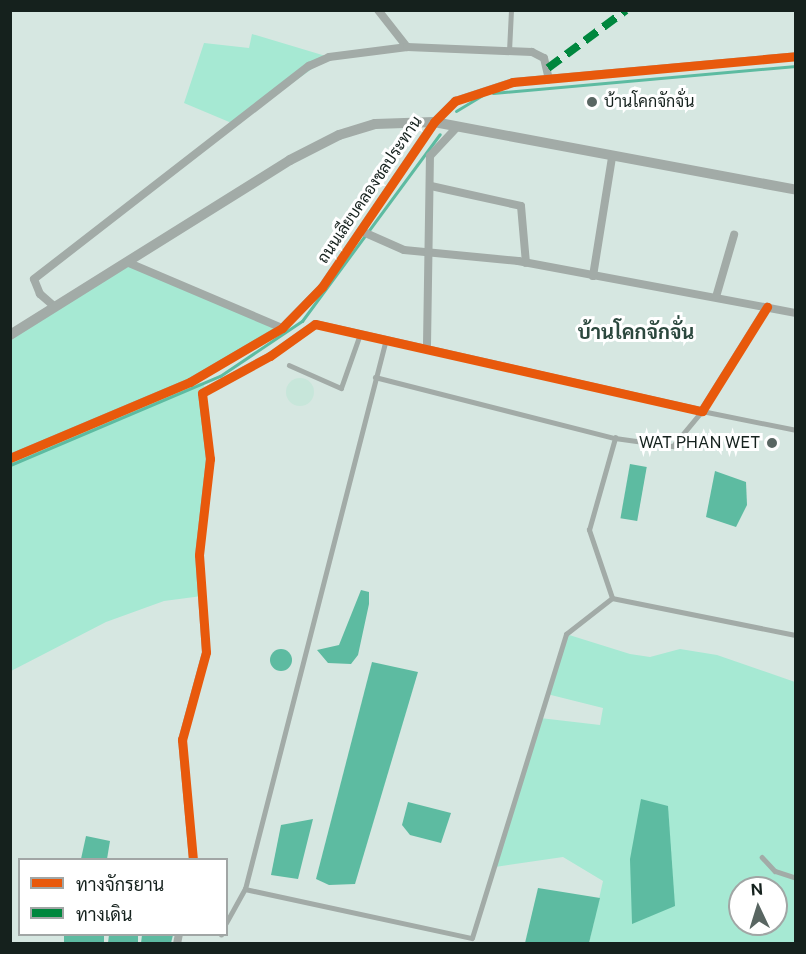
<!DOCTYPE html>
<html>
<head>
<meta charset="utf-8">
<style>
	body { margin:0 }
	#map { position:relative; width:806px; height:954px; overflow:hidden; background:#d6e7e1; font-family:"Public Sans",Sarabun,sans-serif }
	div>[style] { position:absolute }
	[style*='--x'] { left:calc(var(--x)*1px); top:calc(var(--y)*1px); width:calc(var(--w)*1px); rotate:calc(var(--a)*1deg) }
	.built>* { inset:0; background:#c7e6da }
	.round { border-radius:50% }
	.green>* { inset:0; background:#a6e9d3 }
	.water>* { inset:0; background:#5dbba1; transform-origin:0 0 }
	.stream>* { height:3px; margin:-1.5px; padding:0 1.5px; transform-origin:1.5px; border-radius:1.5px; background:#5dbba1 }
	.service>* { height:4.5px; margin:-2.25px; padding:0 2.25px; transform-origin:2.25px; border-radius:2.25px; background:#a2aba7 }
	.minor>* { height:8px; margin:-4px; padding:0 4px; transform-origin:4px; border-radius:4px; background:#a2aba7 }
	.tertiary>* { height:10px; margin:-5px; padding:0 5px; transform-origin:5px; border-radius:5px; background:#a2aba7 }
	.quiet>* { height:8px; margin-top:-4px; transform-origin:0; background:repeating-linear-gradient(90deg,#00873e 0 15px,transparent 0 23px) }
	.cycleway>* { height:9px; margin:-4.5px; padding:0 4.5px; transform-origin:4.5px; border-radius:4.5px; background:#e8590c }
	.dots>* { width:16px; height:16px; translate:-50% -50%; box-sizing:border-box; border:3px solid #fff; border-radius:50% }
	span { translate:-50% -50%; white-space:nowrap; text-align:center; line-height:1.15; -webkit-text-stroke:6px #fff; paint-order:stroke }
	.poi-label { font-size:16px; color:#15211d }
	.left { translate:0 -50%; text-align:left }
	.right { translate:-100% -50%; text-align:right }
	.street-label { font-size:16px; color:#15211d }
	.quarter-label { font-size:20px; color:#2c483e; font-weight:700 }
	.frame { position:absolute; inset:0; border:12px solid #15211d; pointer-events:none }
	.legend { position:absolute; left:18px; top:858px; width:210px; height:78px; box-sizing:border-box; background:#fff; border:2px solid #a1a6a5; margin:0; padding:8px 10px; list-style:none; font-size:18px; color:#15211d }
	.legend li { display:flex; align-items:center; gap:12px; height:30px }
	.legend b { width:30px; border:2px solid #a1a6a5 }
	.north { position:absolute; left:728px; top:876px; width:60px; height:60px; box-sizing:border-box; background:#fff; border:2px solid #a1a6a5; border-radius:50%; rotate:356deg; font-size:16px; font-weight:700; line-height:24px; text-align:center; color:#15211d }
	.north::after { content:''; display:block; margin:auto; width:21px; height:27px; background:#596662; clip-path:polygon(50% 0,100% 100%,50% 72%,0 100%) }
</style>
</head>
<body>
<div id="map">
	<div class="built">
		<i class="round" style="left:286px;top:378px;width:28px;height:28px"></i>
	</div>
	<div class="green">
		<i style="clip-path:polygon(252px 34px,329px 57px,234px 124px,184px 103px,204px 43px,249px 48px)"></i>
		<i style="clip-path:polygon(129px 263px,282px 328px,191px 382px,203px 383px,206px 390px,209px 448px,202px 596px,164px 601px,106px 622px,11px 671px,11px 335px)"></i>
		<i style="clip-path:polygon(evenodd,566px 634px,630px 654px,650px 657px,680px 649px,717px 655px,795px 682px,795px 943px,589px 943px,603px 881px,563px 857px,495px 867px,540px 718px,600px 725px,603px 708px,547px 694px,566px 634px,740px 888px,776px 888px,776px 924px,740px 924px,740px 888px)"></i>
	</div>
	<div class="water">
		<i style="left:630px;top:464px;width:17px;height:55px;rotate:10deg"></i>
		<i style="clip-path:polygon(715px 471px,746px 482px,747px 505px,736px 527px,706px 517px)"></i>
		<i style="clip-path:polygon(361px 590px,369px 592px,369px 604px,358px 655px,351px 664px,328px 663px,317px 650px,339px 645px)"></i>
		<i class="round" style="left:270px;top:649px;width:22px;height:22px"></i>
		<i style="clip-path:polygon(372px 662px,418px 672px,355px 884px,329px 885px,316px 879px)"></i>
		<i style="clip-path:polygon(641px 799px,668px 806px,675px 906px,632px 924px,630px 859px)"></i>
		<i style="clip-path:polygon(408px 802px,451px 813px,441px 843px,410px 835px,402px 825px)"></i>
		<i style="clip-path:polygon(313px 819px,298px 879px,271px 875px,281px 825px)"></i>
		<i style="clip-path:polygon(86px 836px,110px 841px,107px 859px,81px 859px)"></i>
		<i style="clip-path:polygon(538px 888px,600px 898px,589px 943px,525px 943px)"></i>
		<i style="left:64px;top:935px;width:40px;height:8px"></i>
		<i style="clip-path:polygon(109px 935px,138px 936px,138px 943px,108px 943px)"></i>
		<i style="clip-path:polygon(142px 935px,142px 934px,173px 935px,171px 943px,141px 943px)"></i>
	</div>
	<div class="stream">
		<i style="--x:493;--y:93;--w:304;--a:-5.1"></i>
		<i style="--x:456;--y:111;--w:31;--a:-31"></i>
		<i style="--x:10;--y:465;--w:228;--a:-23"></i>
		<i style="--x:220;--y:376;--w:99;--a:-33.9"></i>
		<i style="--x:302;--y:321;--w:232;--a:-53.6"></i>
	</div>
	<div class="service">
		<i style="--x:509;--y:51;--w:41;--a:-87.2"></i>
		<i style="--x:289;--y:365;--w:57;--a:23.9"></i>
		<i style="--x:341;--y:388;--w:57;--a:-70.6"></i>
		<i style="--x:375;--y:377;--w:248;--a:14.3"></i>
		<i style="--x:615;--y:438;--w:59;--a:7.9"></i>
		<i style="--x:673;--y:446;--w:45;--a:-50.4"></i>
		<i style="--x:702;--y:411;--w:96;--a:11.4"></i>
		<i style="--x:612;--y:598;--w:188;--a:11.4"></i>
		<i style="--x:762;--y:857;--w:19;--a:47"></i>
		<i style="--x:775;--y:871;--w:22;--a:18"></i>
		<i style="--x:245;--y:889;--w:232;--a:12.2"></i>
		<i style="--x:472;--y:938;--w:318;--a:-72.8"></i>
		<i style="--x:566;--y:634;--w:58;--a:-38"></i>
		<i style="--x:612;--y:598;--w:72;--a:-108.7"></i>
		<i style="--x:589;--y:530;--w:96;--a:-74.2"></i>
		<i style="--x:226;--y:923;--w:39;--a:-61"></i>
		<i style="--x:245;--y:889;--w:568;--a:-75.62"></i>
		<i style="--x:221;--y:935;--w:1;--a:-90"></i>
	</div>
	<div class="minor">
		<i style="--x:378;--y:10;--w:47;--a:51.9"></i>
		<i style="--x:431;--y:186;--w:92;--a:12.5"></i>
		<i style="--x:521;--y:206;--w:57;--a:85"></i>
		<i style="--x:361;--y:231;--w:47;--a:23.8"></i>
		<i style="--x:404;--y:250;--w:115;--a:5.5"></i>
		<i style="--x:518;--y:261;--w:283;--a:10.6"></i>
		<i style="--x:129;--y:263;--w:166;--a:23"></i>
		<i style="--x:593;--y:276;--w:121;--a:-80.9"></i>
		<i style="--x:716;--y:297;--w:65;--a:-73.8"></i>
		<i style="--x:55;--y:307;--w:20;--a:-139"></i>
		<i style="--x:40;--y:294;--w:16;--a:-112"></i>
		<i style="--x:34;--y:279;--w:348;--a:-37.8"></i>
		<i style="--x:309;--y:66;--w:22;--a:-24"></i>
		<i style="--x:329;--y:57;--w:79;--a:-7.3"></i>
		<i style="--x:407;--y:47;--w:125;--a:2.3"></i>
		<i style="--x:532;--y:52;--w:13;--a:27"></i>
		<i style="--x:544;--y:58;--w:22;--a:77"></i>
		<i style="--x:427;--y:345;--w:189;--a:-89.1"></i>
		<i style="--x:430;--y:156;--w:38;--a:-47"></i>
		<i style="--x:10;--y:458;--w:195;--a:-22.9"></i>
		<i style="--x:190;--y:382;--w:107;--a:-30.4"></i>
		<i style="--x:282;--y:328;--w:57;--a:-45.7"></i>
		<i style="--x:322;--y:287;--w:199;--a:-55.8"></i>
		<i style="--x:434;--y:122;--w:30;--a:-45"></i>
		<i style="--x:455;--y:101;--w:61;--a:-18.1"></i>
		<i style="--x:513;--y:82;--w:284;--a:-5.2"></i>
		<i style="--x:193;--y:860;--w:121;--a:-95.2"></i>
		<i style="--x:182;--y:740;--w:91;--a:-74.7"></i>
		<i style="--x:206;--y:652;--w:97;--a:-94.1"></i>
		<i style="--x:199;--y:555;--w:97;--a:-83.5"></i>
		<i style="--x:210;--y:459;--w:66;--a:-96.9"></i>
		<i style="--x:202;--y:393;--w:77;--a:-28.6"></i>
		<i style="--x:270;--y:356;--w:55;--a:-35.4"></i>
		<i style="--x:315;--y:324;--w:397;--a:12.7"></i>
		<i style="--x:702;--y:411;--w:123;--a:-58"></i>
		<i style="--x:177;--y:944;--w:10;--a:-79"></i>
	</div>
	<div class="tertiary">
		<i style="--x:10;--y:335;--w:330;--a:-32"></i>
		<i style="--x:290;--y:160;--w:55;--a:-27"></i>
		<i style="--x:339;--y:135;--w:38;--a:-17"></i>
		<i style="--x:375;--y:124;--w:59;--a:-1.9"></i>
		<i style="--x:434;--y:122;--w:368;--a:10.6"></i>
	</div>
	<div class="quiet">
		<i style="--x:548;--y:68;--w:97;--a:-36.6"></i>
	</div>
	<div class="cycleway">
		<i style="--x:10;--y:458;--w:195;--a:-22.9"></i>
		<i style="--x:190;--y:382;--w:107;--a:-30.4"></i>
		<i style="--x:282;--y:328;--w:57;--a:-45.7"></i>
		<i style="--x:322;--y:287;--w:199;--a:-55.8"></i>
		<i style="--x:434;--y:122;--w:30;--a:-45"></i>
		<i style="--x:455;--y:101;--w:61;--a:-18.1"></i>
		<i style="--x:513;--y:82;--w:284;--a:-5.2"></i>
		<i style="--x:193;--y:860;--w:121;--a:-95.2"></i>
		<i style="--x:182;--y:740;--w:91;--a:-74.7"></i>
		<i style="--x:206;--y:652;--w:97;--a:-94.1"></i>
		<i style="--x:199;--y:555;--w:97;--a:-83.5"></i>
		<i style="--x:210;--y:459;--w:66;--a:-96.9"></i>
		<i style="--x:202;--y:393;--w:77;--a:-28.6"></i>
		<i style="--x:270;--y:356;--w:55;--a:-35.4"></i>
		<i style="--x:315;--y:324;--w:397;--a:12.7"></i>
		<i style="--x:702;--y:411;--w:123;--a:-58"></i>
	</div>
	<div class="dots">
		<i style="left:592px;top:102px;background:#596662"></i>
		<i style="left:772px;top:443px;background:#596662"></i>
	</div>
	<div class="poi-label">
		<span class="left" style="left:604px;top:102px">บ้านโคกจักจั่น</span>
		<span class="right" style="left:760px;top:443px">WAT PHAN WET</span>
	</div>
	<div class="street-label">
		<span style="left:370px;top:190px;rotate:-56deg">ถนนเลียบคลองชลประทาน</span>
	</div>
	<div class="quarter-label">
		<span style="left:636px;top:332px">บ้านโคกจักจั่น</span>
	</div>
	<div class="frame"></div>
	<ul class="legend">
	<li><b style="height:8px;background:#e8590c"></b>ทางจักรยาน</li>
	<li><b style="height:8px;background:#00873e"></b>ทางเดิน</li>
	</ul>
	<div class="north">N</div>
</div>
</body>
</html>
